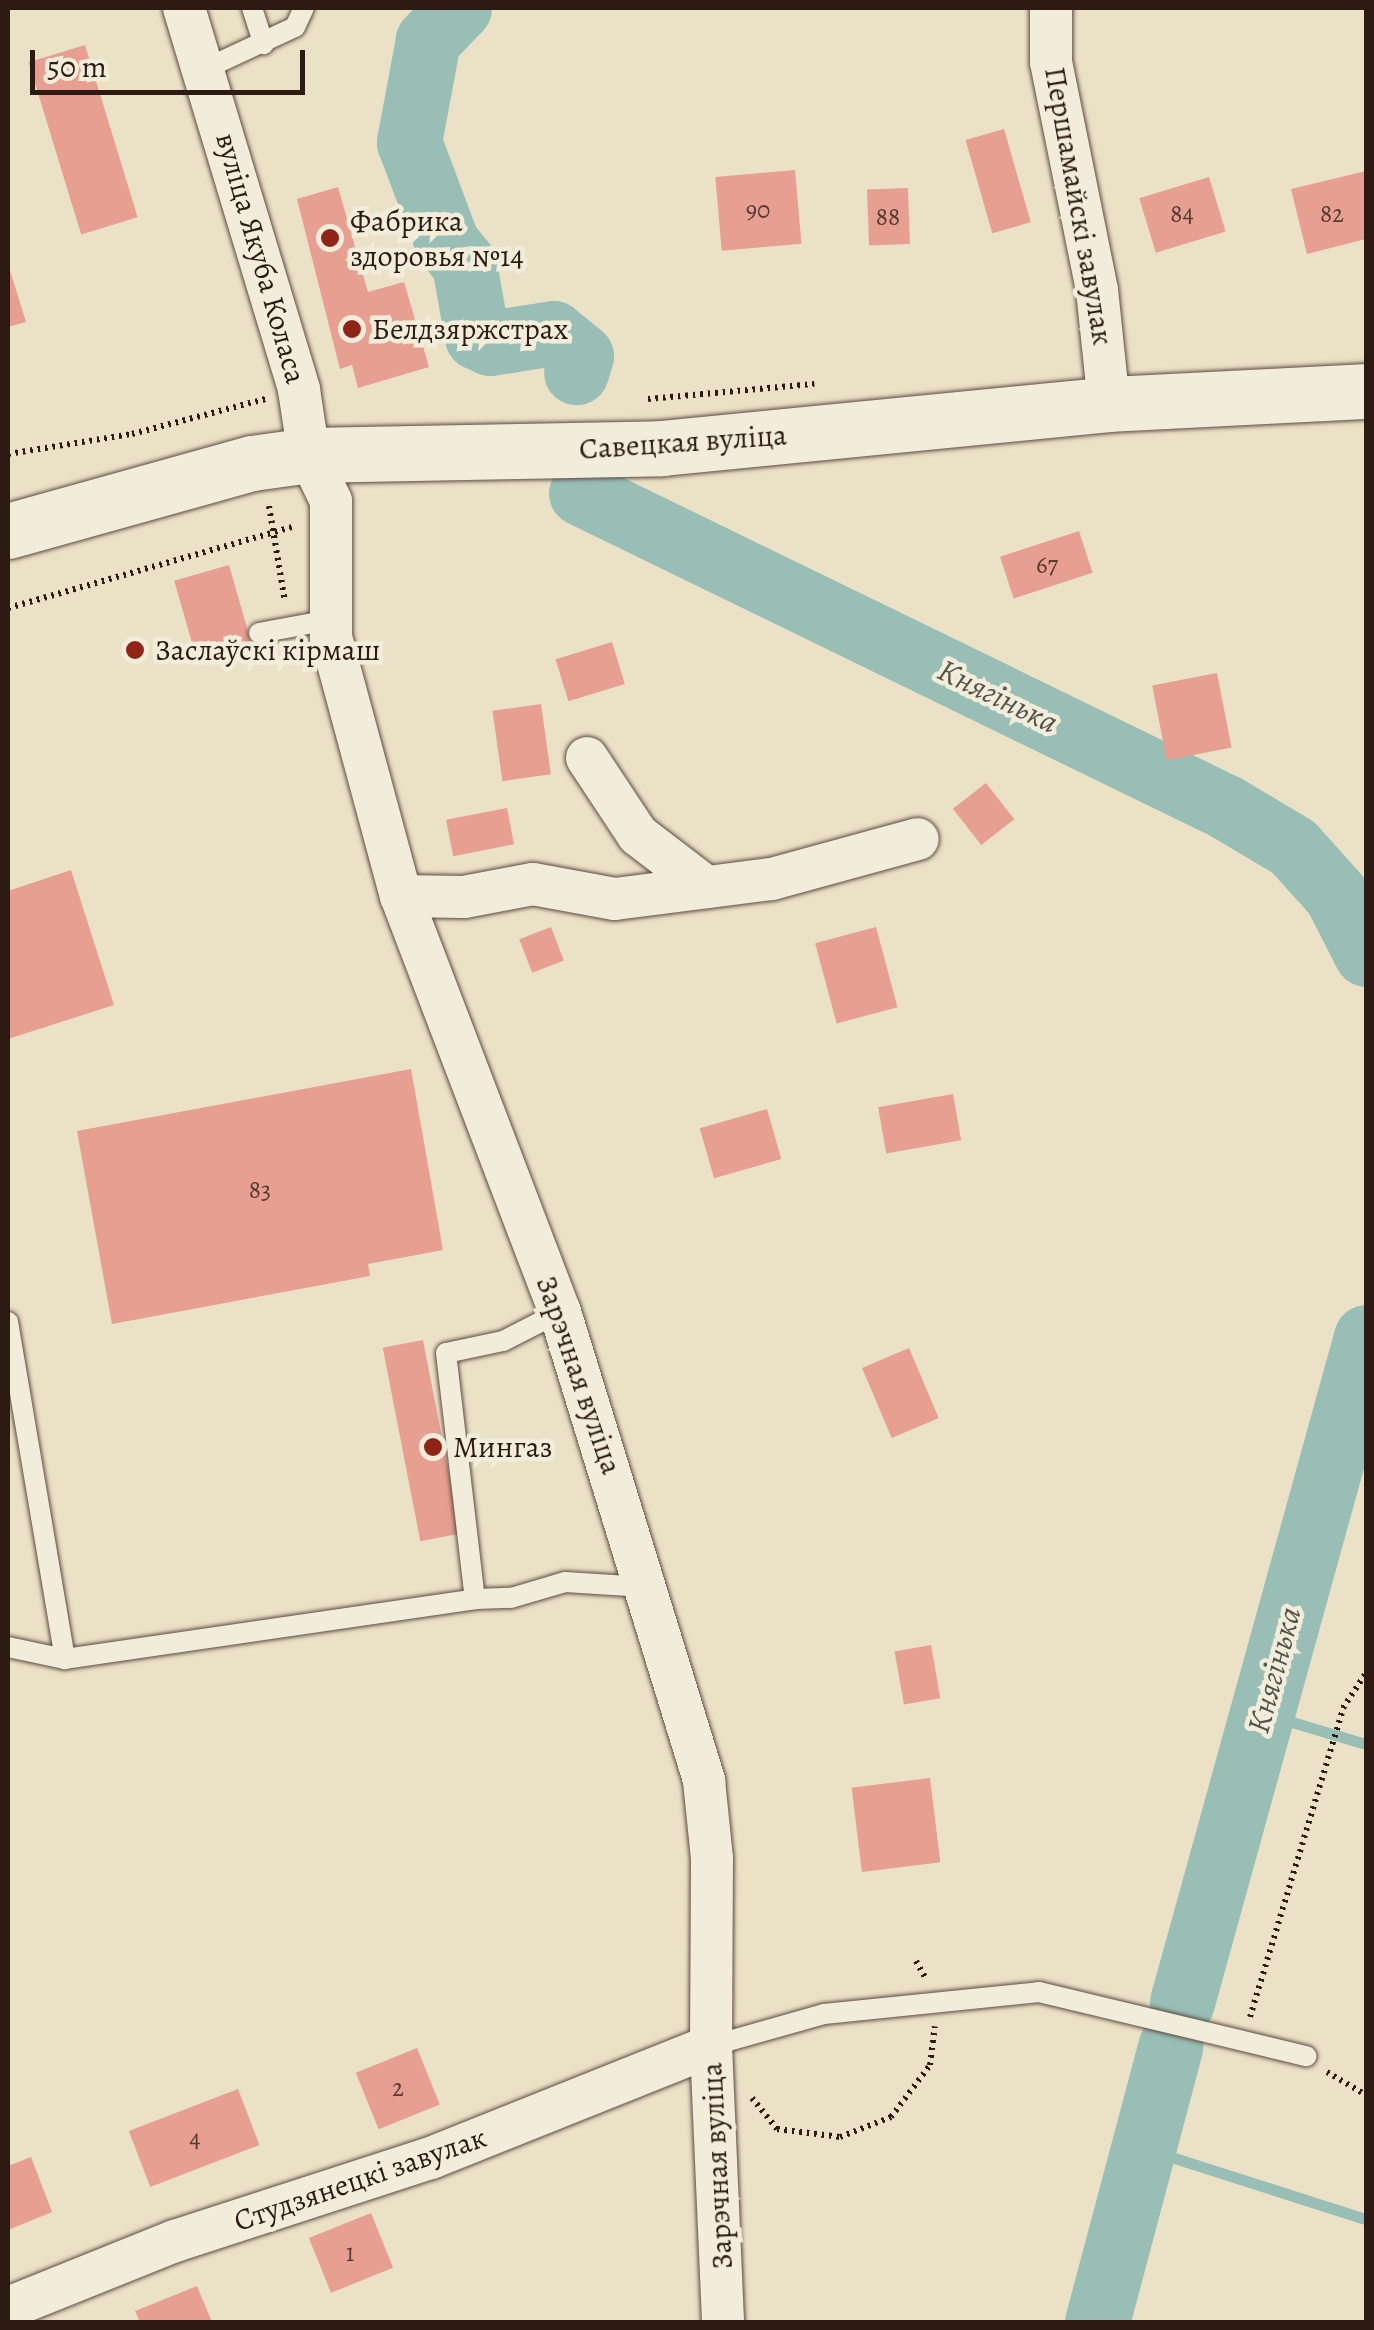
<!DOCTYPE html>
<html>
<head>
<meta charset="utf-8">
<style>
	body { margin:0 }
	#map { position:relative; width:1374px; height:2330px; overflow:hidden; background:#ebe1c7; font-family:Alegreya,serif }
	div>[style] { position:absolute }
	[style*='--x'] { left:calc(var(--x)*1px); top:calc(var(--y)*1px); width:calc(var(--w)*1px); rotate:calc(var(--a)*1deg) }
	.stream>* { height:11px; margin:-5.5px; padding:0 5.5px; transform-origin:5.5px; border-radius:5.5px; background:#98beb6 }
	.river>* { height:65px; margin:-32.5px; padding:0 32.5px; transform-origin:32.5px; border-radius:32.5px; background:#98beb6 }
	.building>* { inset:0; background:#e69f90; transform-origin:0 0 }
	.path>* { height:6px; margin-top:-3px; transform-origin:0; background:repeating-linear-gradient(90deg,#2c1a13 0 2.5px,transparent 0 7.5px) }
	.roads { filter:drop-shadow(0 0 2px #5c4c40) drop-shadow(0 0 2px #5c4c40) }
	.lane>* { height:20px; margin:-10px; padding:0 10px; transform-origin:10px; border-radius:10px; background:#f2ecdb }
	.street>* { height:42px; margin:-21px; padding:0 21px; transform-origin:21px; border-radius:21px; background:#f2ecdb }
	.secondary>* { height:55px; margin:-27.5px; padding:0 27.5px; transform-origin:27.5px; border-radius:27.5px; background:#f2ecdb }
	.dots>* { width:28px; height:28px; translate:-50% -50%; box-sizing:border-box; border:5px solid #f2ecdb; border-radius:50% }
	span { translate:-50% -50%; white-space:nowrap; text-align:center; line-height:1.15; -webkit-text-stroke:9px #f2ecdb; paint-order:stroke }
	.number-label { font-size:25px; color:#5a3b32 }
	.number-label span { -webkit-text-stroke-width:0 }
	.street-label { font-size:30px; color:#2c1a13 }
	.poi-label { font-size:30px; color:#2c1a13 }
	.left { translate:0 -50%; text-align:left }
	.water-label { font-size:32px; color:#52534c; font-style:italic }
	.frame { position:absolute; inset:0; border:10px solid #2c1a13; pointer-events:none }
	.scale { position:absolute; left:30px; top:50px; width:275px; height:45px; box-sizing:border-box; border:5px solid #2c1a13; border-top:0; padding-left:12px; font-size:30px; line-height:35px; white-space:nowrap; color:#2c1a13; -webkit-text-stroke:8px #f2ecdb; paint-order:stroke }
</style>
</head>
<body>
<div id="map">
	<div class="stream">
		<i style="--x:1259;--y:1712;--w:112;--a:16.7"></i>
		<i style="--x:1143;--y:2148;--w:234;--a:17.7"></i>
	</div>
	<div class="river">
		<i style="--x:459;--y:8;--w:45;--a:134.1"></i>
		<i style="--x:428;--y:40;--w:104;--a:100.6"></i>
		<i style="--x:409;--y:142;--w:108;--a:69.4"></i>
		<i style="--x:447;--y:243;--w:27;--a:51"></i>
		<i style="--x:464;--y:264;--w:74;--a:79.9"></i>
		<i style="--x:477;--y:337;--w:14;--a:25"></i>
		<i style="--x:490;--y:343;--w:64;--a:-9"></i>
		<i style="--x:553;--y:333;--w:36;--a:39"></i>
		<i style="--x:581;--y:356;--w:17;--a:107"></i>
		<i style="--x:581;--y:493;--w:717;--a:25.96"></i>
		<i style="--x:1226;--y:807;--w:78;--a:30.8"></i>
		<i style="--x:1293;--y:847;--w:64;--a:48.1"></i>
		<i style="--x:1336;--y:895;--w:66;--a:63"></i>
		<i style="--x:1182;--y:2002;--w:690;--a:-74.53"></i>
		<i style="--x:1097;--y:2322;--w:285;--a:-75.1"></i>
	</div>
	<div class="building">
		<i style="left:85px;top:45px;width:180px;height:59px;rotate:73deg"></i>
		<i style="left:1004px;top:129px;width:97px;height:40px;rotate:74deg"></i>
		<i style="left:795px;top:170px;width:74px;height:80px;rotate:85deg"></i>
		<i style="clip-path:polygon(1366px 171px,1366px 239px,1307px 254px,1291px 189px)"></i>
		<i style="left:1209px;top:177px;width:57px;height:73px;rotate:73deg"></i>
		<i style="clip-path:polygon(338px 187px,368px 292px,404px 282px,429px 367px,358px 388px,352px 365px,340px 369px,297px 199px)"></i>
		<i style="left:908px;top:188px;width:56px;height:41px;rotate:88deg"></i>
		<i style="clip-path:polygon(8px 264px,26px 322px,8px 327px)"></i>
		<i style="left:1079px;top:531px;width:44px;height:83px;rotate:72deg"></i>
		<i style="left:229px;top:565px;width:79px;height:57px;rotate:74deg"></i>
		<i style="left:612px;top:642px;width:44px;height:59px;rotate:73deg"></i>
		<i style="left:1217px;top:673px;width:76px;height:66px;rotate:79deg"></i>
		<i style="left:541px;top:704px;width:71px;height:49px;rotate:82deg"></i>
		<i style="left:986px;top:783px;width:46px;height:42px;rotate:52deg"></i>
		<i style="left:507px;top:808px;width:37px;height:62px;rotate:79deg"></i>
		<i style="clip-path:polygon(71px 870px,114px 1005px,8px 1039px,8px 891px)"></i>
		<i style="left:551px;top:927px;width:36px;height:34px;rotate:69deg"></i>
		<i style="left:876px;top:927px;width:83px;height:63px;rotate:75deg"></i>
		<i style="clip-path:polygon(411px 1069px,443px 1250px,368px 1264px,370px 1276px,112px 1324px,77px 1131px)"></i>
		<i style="left:953px;top:1094px;width:47px;height:76px;rotate:80deg"></i>
		<i style="left:767px;top:1109px;width:52px;height:70px;rotate:74deg"></i>
		<i style="left:423px;top:1340px;width:197px;height:41px;rotate:79deg"></i>
		<i style="left:909px;top:1348px;width:76px;height:51px;rotate:67deg"></i>
		<i style="left:931px;top:1645px;width:54px;height:37px;rotate:80deg"></i>
		<i style="left:930px;top:1778px;width:85px;height:79px;rotate:83deg"></i>
		<i style="left:417px;top:2048px;width:61px;height:66px;rotate:68deg"></i>
		<i style="left:238px;top:2089px;width:60px;height:117px;rotate:69deg"></i>
		<i style="clip-path:polygon(31px 2157px,52px 2212px,8px 2230px,8px 2166px)"></i>
		<i style="left:371px;top:2213px;width:59px;height:67px;rotate:68deg"></i>
		<i style="clip-path:polygon(197px 2286px,212px 2322px,140px 2322px,135px 2311px)"></i>
	</div>
	<div class="path">
		<i style="--x:648;--y:399;--w:167;--a:-5.2"></i>
		<i style="--x:8;--y:454;--w:126;--a:-9.2"></i>
		<i style="--x:132;--y:434;--w:138;--a:-14.7"></i>
		<i style="--x:269;--y:506;--w:97;--a:80.5"></i>
		<i style="--x:8;--y:608;--w:295;--a:-15.9"></i>
		<i style="--x:916;--y:1961;--w:18;--a:61"></i>
		<i style="--x:1250;--y:2017;--w:323;--a:-73.2"></i>
		<i style="--x:1343;--y:1708;--w:42;--a:-56.7"></i>
		<i style="--x:1327;--y:2072;--w:45;--a:30.5"></i>
		<i style="--x:752;--y:2098;--w:40;--a:51"></i>
		<i style="--x:777;--y:2129;--w:64;--a:7.2"></i>
		<i style="--x:840;--y:2137;--w:55;--a:-21.4"></i>
		<i style="--x:891;--y:2117;--w:65;--a:-53.1"></i>
		<i style="--x:930;--y:2065;--w:39;--a:-83"></i>
	</div>
	<div class="roads">
		<div class="lane">
			<i style="--x:252;--y:8;--w:38;--a:72"></i>
			<i style="--x:207;--y:68;--w:97;--a:-25"></i>
			<i style="--x:295;--y:27;--w:21;--a:-65"></i>
			<i style="--x:259;--y:633;--w:71;--a:-10.5"></i>
			<i style="--x:560;--y:1312;--w:64;--a:153"></i>
			<i style="--x:503;--y:1341;--w:58;--a:168.1"></i>
			<i style="--x:446;--y:1353;--w:248;--a:83.3"></i>
			<i style="--x:475;--y:1599;--w:36;--a:-2"></i>
			<i style="--x:511;--y:1598;--w:56;--a:-16.5"></i>
			<i style="--x:565;--y:1582;--w:80;--a:3.6"></i>
			<i style="--x:8;--y:1322;--w:342;--a:80.4"></i>
			<i style="--x:8;--y:1647;--w:58;--a:11.9"></i>
			<i style="--x:65;--y:1659;--w:414;--a:-8.3"></i>
			<i style="--x:711;--y:2046;--w:117;--a:-15.8"></i>
			<i style="--x:824;--y:2014;--w:216;--a:-5.8"></i>
			<i style="--x:1039;--y:1992;--w:275;--a:13.5"></i>
		</div>
		<div class="street">
			<i style="--x:184;--y:8;--w:399;--a:73.2"></i>
			<i style="--x:299;--y:390;--w:66;--a:81.3"></i>
			<i style="--x:309;--y:455;--w:51;--a:64.4"></i>
			<i style="--x:331;--y:501;--w:136;--a:90"></i>
			<i style="--x:331;--y:637;--w:268;--a:74.9"></i>
			<i style="--x:401;--y:896;--w:445;--a:69.1"></i>
			<i style="--x:560;--y:1312;--w:491;--a:72.9"></i>
			<i style="--x:704;--y:1781;--w:77;--a:84.1"></i>
			<i style="--x:712;--y:1858;--w:188;--a:90.3"></i>
			<i style="--x:711;--y:2046;--w:276;--a:87.5"></i>
			<i style="--x:1051;--y:8;--w:54;--a:90"></i>
			<i style="--x:1051;--y:62;--w:233;--a:78.6"></i>
			<i style="--x:1097;--y:290;--w:115;--a:84"></i>
			<i style="--x:587;--y:758;--w:92;--a:56.5"></i>
			<i style="--x:638;--y:835;--w:86;--a:37.4"></i>
			<i style="--x:401;--y:896;--w:63;--a:0.9"></i>
			<i style="--x:464;--y:897;--w:70;--a:-10.7"></i>
			<i style="--x:533;--y:884;--w:83;--a:10.4"></i>
			<i style="--x:615;--y:899;--w:158;--a:-7.3"></i>
			<i style="--x:772;--y:879;--w:151;--a:-15.3"></i>
			<i style="--x:8;--y:2308;--w:180;--a:-21.9"></i>
			<i style="--x:175;--y:2241;--w:269;--a:-18"></i>
			<i style="--x:431;--y:2158;--w:302;--a:-21.8"></i>
		</div>
		<div class="secondary">
			<i style="--x:8;--y:531;--w:253;--a:-15.6"></i>
			<i style="--x:252;--y:463;--w:58;--a:-8"></i>
			<i style="--x:309;--y:455;--w:353;--a:-1.1"></i>
			<i style="--x:662;--y:448;--w:449;--a:-5.6"></i>
			<i style="--x:1109;--y:404;--w:257;--a:-2.9"></i>
		</div>
	</div>
	<div class="dots">
		<i style="left:330px;top:238px;background:#8f2418"></i>
		<i style="left:352px;top:329px;background:#8f2418"></i>
		<i style="left:135px;top:650px;background:#8f2418"></i>
		<i style="left:433px;top:1447px;background:#8f2418"></i>
	</div>
	<div class="number-label">
		<span style="left:758px;top:210px">90</span>
		<span style="left:1182px;top:214px">84</span>
		<span style="left:1332px;top:214px">82</span>
		<span style="left:888px;top:217px">88</span>
		<span style="left:1047px;top:565px">67</span>
		<span style="left:260px;top:1190px">83</span>
		<span style="left:398px;top:2088px">2</span>
		<span style="left:195px;top:2139px">4</span>
		<span style="left:350px;top:2253px">1</span>
	</div>
	<div class="street-label">
		<span style="left:1079px;top:206px;rotate:80deg">Першамайскі завулак</span>
		<span style="left:261px;top:258px;rotate:74deg">вуліца Якуба Коласа</span>
		<span style="left:683px;top:442px;rotate:-4deg">Савецкая вуліца</span>
		<span style="left:579px;top:1375px;rotate:71deg">Зарэчная вуліца</span>
		<span style="left:717px;top:2166px;rotate:-93deg">Зарэчная вуліца</span>
		<span style="left:360px;top:2179px;rotate:-19deg">Студзянецкі завулак</span>
	</div>
	<div class="poi-label">
		<span class="left" style="left:350px;top:238px">Фабрика<br>здоровья №14</span>
		<span class="left" style="left:372px;top:329px">Белдзяржстрах</span>
		<span class="left" style="left:155px;top:650px">Заслаўскі кірмаш</span>
		<span class="left" style="left:453px;top:1447px">Мингаз</span>
	</div>
	<div class="water-label">
		<span style="left:998px;top:696px;rotate:26deg">Княгінька</span>
		<span style="left:1274px;top:1670px;rotate:-75deg">Княгінька</span>
	</div>
	<div class="frame"></div>
	<div class="scale">50 m</div>
</div>
</body>
</html>
